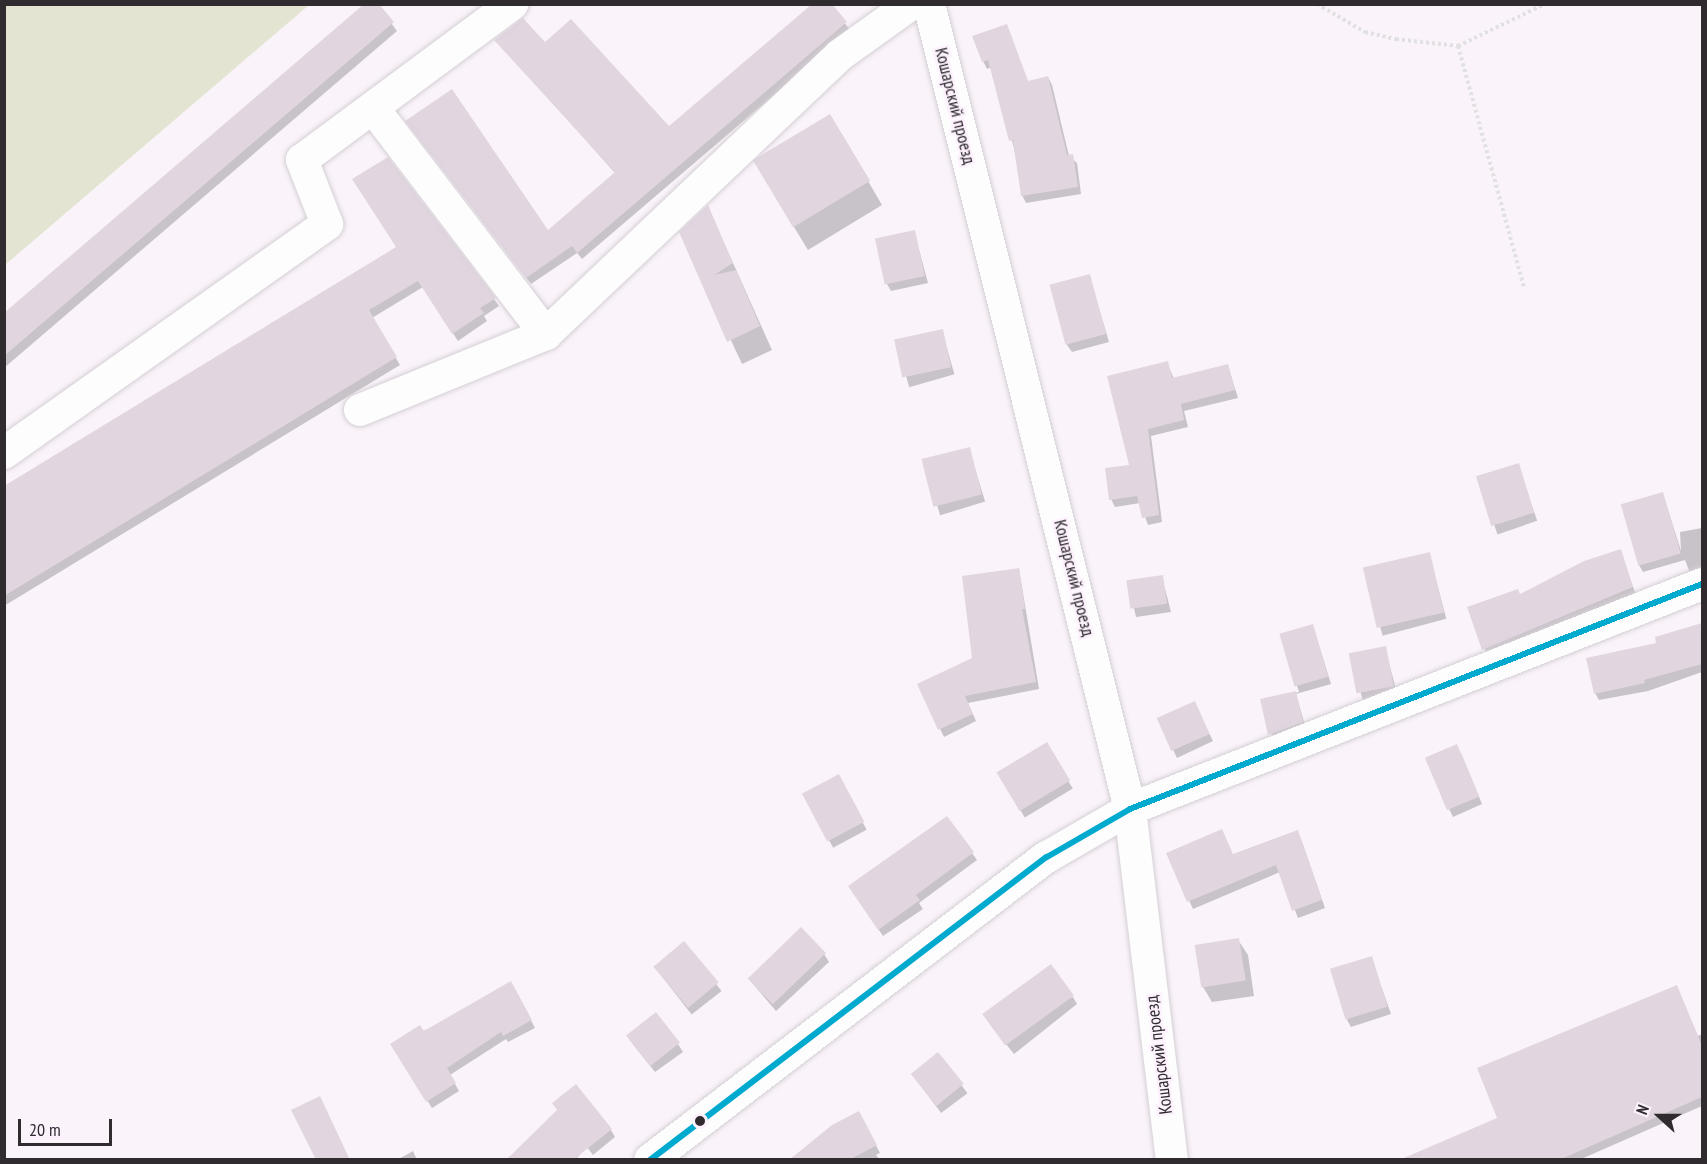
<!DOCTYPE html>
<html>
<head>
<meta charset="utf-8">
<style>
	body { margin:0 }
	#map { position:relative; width:1707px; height:1164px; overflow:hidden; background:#faf4fa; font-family:"PT Sans Narrow",sans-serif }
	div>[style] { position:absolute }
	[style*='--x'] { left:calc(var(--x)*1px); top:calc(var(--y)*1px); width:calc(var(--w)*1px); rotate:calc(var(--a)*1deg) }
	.green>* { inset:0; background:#e3e5d2 }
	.shadow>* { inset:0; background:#0003; transform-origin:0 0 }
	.building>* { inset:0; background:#e1d6e0; transform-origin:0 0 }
	.path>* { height:4px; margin-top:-2px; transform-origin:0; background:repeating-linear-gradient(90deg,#e1e0e2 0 3px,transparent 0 6px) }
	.roads { filter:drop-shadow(0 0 2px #d4cfd4) drop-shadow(0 0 2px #d4cfd4) }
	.minor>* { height:32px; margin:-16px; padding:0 16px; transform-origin:16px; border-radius:16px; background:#fefdfe }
	.bus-1>* { height:6px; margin:-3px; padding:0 3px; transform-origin:3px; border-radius:3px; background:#00a9ce }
	.dots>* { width:16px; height:16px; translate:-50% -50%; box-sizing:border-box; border:3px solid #fcf1fd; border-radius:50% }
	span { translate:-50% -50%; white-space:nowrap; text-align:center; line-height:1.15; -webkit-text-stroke:5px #fcf1fd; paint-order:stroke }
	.street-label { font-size:18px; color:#2f2b2f }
	.frame { position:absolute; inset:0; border:6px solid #2f2b2f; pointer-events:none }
	.north { position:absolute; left:1629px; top:1086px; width:60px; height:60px; -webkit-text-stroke:4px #fcf1fd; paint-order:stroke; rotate:291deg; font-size:16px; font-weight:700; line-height:24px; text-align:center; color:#2f2b2f }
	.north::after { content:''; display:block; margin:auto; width:21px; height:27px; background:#2f2b2f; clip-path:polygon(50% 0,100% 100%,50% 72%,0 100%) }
	.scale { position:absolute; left:18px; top:1119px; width:94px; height:27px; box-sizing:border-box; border:3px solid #2f2b2f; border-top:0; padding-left:8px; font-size:18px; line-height:21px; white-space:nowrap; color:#2f2b2f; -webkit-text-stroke:4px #fcf1fd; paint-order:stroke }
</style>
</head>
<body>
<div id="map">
	<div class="green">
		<i style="clip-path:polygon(5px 4px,309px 4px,309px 5px,5px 265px)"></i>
	</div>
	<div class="shadow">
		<i style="clip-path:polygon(377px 4px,397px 31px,4px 368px,4px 315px)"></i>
		<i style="clip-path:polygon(830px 4px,850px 30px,582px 259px,577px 253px,531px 284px,412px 128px,547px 232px,616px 174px,496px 40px,545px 44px,669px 128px)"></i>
		<i style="clip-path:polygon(1006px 26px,1028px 82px,1048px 77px,1052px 85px,1069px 156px,1077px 163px,1081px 194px,1026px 203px,1022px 195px,1014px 148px,992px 67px,987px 69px,983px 61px)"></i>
		<i style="clip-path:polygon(830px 116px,882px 205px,808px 250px,769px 186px)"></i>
		<i style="clip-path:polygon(708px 207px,772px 350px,742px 364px,681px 233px)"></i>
		<i style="clip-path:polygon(914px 231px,928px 283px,891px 291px,887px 284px)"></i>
		<i style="clip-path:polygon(395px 249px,494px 299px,499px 306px,484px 316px,487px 321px,458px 341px,423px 287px,372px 318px,400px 365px,4px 606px,4px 488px)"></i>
		<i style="clip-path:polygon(1089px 275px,1109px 342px,1072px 352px,1067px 345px)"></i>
		<i style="left:942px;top:331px;width:45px;height:47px;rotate:74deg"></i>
		<i style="clip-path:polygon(1167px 363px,1174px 379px,1228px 366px,1238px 398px,1184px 411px,1188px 427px,1151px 436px,1162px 522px,1148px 525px,1140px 503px,1115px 507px,1111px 499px,1131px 466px)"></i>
		<i style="left:969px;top:449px;width:55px;height:47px;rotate:73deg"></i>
		<i style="left:1518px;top:465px;width:59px;height:42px;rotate:71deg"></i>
		<i style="clip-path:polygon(1663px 494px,1681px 551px,1680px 532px,1702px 528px,1702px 571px,1690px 573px,1685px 560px,1643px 572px,1639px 565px)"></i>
		<i style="clip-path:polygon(1620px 551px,1636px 595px,1488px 657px,1469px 608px,1520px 595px)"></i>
		<i style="left:1429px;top:554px;width:67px;height:66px;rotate:75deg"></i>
		<i style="clip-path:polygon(1019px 569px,1039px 689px,968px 703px,976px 721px,944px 737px,919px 685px,974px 659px)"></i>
		<i style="clip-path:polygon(1162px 577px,1171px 612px,1136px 617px,1128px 582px)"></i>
		<i style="clip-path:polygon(1702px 625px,1702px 672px,1648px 691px,1599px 700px,1595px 693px,1658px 644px,1656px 638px)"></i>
		<i style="clip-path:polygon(1313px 626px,1331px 684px,1296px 694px,1306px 729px,1274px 742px,1262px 700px,1299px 692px,1281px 635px)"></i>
		<i style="left:1385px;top:648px;width:47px;height:35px;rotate:75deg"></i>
		<i style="clip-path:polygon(1198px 711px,1213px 741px,1177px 758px,1159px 720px)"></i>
		<i style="left:1046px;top:744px;width:52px;height:56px;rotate:59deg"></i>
		<i style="clip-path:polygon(1461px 753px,1482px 804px,1453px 817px,1449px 809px)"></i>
		<i style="left:838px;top:776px;width:61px;height:38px;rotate:62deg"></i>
		<i style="clip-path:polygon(1301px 839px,1325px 908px,1298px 918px,1280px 872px,1193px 909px,1168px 854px,1233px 855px)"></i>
		<i style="clip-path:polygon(972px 853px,977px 860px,919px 903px,923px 909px,883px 936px,854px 894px)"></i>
		<i style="clip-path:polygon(1238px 940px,1248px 955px,1254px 996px,1212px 1002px,1203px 987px)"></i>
		<i style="left:684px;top:943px;width:61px;height:38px;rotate:52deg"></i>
		<i style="clip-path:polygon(824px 954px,829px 962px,776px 1011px,748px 978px)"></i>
		<i style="clip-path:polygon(1371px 958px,1391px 1014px,1351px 1027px,1347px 1020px)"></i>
		<i style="clip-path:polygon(1676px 987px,1698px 1036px,1702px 1034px,1702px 1106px,1579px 1160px,1402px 1160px,1499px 1119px)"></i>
		<i style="clip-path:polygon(515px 990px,535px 1028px,508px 1042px,506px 1039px,450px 1075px,459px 1091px,432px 1108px,392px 1045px)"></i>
		<i style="clip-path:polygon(1073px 997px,1077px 1004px,1014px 1054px,989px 1023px)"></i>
		<i style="clip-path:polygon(632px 1043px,678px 1044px,683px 1052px,655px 1072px)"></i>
		<i style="left:938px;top:1054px;width:49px;height:33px;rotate:53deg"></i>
		<i style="clip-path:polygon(859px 1113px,880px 1153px,876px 1155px,880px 1160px,789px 1160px,833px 1127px)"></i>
		<i style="clip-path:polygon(611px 1130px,615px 1137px,593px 1155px,587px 1147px,575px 1160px,508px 1160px)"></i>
		<i style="clip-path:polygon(413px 1151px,417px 1160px,397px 1160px)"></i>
	</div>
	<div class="building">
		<i style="clip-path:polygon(364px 4px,379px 4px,394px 22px,4px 356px,4px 313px)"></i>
		<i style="clip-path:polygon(812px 4px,832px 4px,847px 22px,577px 253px,572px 246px,526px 278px,405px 121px,452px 89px,548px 230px,615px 172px,494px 40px,523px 18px,545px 42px,571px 19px,669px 126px)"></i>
		<i style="clip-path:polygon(1007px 24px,1028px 81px,1048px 76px,1067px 155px,1073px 154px,1078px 187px,1021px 196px,1013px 140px,1009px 141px,988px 60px,982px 62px,972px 36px)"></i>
		<i style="left:830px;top:114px;width:78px;height:90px;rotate:59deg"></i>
		<i style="clip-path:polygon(388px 157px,496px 298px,480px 308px,484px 313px,452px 334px,418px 281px,369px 310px,397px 357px,4px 596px,4px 486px,396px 247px,352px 179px)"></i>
		<i style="clip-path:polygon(708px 205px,733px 263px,714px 275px,736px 270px,760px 326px,727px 342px,679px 232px)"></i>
		<i style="left:915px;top:230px;width:47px;height:41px;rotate:78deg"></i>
		<i style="left:1090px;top:274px;width:62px;height:42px;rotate:75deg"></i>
		<i style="left:943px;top:329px;width:39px;height:50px;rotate:78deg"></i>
		<i style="clip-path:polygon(1168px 361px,1172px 378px,1228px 364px,1235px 390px,1181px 404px,1184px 420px,1148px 429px,1159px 515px,1142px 518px,1137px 496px,1109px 500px,1105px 468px,1129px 465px,1107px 376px)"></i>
		<i style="left:970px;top:447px;width:49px;height:50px;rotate:76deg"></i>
		<i style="left:1519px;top:463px;width:52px;height:45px;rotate:73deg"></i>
		<i style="left:1663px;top:492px;width:64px;height:44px;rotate:74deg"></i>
		<i style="clip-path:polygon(1621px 549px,1633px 587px,1482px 650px,1467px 607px,1518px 589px,1520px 594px,1584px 561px)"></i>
		<i style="left:1430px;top:552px;width:62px;height:69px;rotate:77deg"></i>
		<i style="clip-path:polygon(1019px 568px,1025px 609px,1022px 609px,1036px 682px,965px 696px,973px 714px,938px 730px,917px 684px,972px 658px,962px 576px)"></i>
		<i style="left:1163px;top:575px;width:29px;height:37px;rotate:82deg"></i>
		<i style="clip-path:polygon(1702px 623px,1702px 664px,1644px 680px,1645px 683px,1594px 694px,1586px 658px,1656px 643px,1655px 637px)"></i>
		<i style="left:1313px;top:624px;width:55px;height:35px;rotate:74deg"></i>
		<i style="left:1386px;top:646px;width:41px;height:38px;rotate:79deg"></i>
		<i style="clip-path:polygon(1296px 691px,1303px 722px,1268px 735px,1260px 699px)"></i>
		<i style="left:1195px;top:701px;width:36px;height:42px;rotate:66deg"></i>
		<i style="left:1047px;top:742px;width:45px;height:59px;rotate:59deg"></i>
		<i style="left:1457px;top:744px;width:57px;height:35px;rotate:67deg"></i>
		<i style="left:839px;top:774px;width:54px;height:42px;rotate:62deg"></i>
		<i style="clip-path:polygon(947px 816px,974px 852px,916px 895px,920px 900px,878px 930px,848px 886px)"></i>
		<i style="clip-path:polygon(1222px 829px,1233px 854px,1298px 830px,1322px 900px,1292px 911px,1276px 865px,1187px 902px,1166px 853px)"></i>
		<i style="left:801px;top:927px;width:36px;height:74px;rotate:46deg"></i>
		<i style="left:1239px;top:938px;width:43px;height:45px;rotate:81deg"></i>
		<i style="left:684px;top:941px;width:54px;height:40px;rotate:50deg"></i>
		<i style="left:1372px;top:956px;width:53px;height:44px;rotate:73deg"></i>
		<i style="left:1051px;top:964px;width:39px;height:85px;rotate:54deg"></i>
		<i style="clip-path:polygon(511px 981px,532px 1020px,503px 1036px,501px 1032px,447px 1068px,456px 1083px,426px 1102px,390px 1044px,420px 1025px,424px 1031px)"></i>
		<i style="clip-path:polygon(1677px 985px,1702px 1046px,1702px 1097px,1559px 1160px,1399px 1160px,1497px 1118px,1477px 1068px)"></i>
		<i style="left:656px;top:1012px;width:39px;height:38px;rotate:52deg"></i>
		<i style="left:938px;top:1052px;width:41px;height:35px;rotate:51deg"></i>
		<i style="clip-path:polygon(576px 1084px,612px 1129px,573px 1160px,506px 1160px,557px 1110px,552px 1103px)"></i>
		<i style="clip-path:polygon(320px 1096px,350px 1160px,316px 1160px,291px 1110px)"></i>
		<i style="clip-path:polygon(859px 1111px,877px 1145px,849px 1160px,789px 1160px,832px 1125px)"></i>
	</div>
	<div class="path">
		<i style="--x:1317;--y:4;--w:56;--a:30.3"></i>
		<i style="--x:1365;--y:32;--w:32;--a:13"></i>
		<i style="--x:1396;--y:39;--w:62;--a:6.4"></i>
		<i style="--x:1458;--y:46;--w:250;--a:74.7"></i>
		<i style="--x:1458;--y:46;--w:97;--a:-25.8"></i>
	</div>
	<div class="roads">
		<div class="minor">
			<i style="--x:929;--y:4;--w:830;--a:75.98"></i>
			<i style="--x:1130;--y:809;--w:354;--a:83.2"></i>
			<i style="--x:373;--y:108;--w:285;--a:52.6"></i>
			<i style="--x:360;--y:410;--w:201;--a:-22.2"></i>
			<i style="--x:546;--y:334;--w:405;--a:-43.5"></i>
			<i style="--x:840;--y:55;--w:87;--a:-35.7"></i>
			<i style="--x:4;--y:453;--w:396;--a:-35.3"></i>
			<i style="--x:327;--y:224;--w:69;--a:-111.3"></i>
			<i style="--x:302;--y:160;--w:262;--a:-36.6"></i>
			<i style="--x:650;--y:1160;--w:499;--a:-37.4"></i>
			<i style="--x:1047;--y:857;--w:96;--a:-30"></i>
			<i style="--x:1130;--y:809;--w:615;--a:-21.47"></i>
		</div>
	</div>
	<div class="bus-1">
		<i style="--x:650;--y:1160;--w:499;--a:-37.4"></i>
		<i style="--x:1047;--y:857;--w:96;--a:-30"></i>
		<i style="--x:1130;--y:809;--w:615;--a:-21.47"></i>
	</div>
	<div class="dots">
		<i style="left:700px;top:1121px;background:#2f2b2f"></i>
	</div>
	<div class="street-label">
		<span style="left:955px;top:106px;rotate:76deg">Кошарский проезд</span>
		<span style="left:1074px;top:578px;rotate:76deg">Кошарский проезд</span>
		<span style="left:1159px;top:1055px;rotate:-97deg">Кошарский проезд</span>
	</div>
	<div class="frame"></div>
	<div class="north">N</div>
	<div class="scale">20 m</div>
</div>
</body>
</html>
